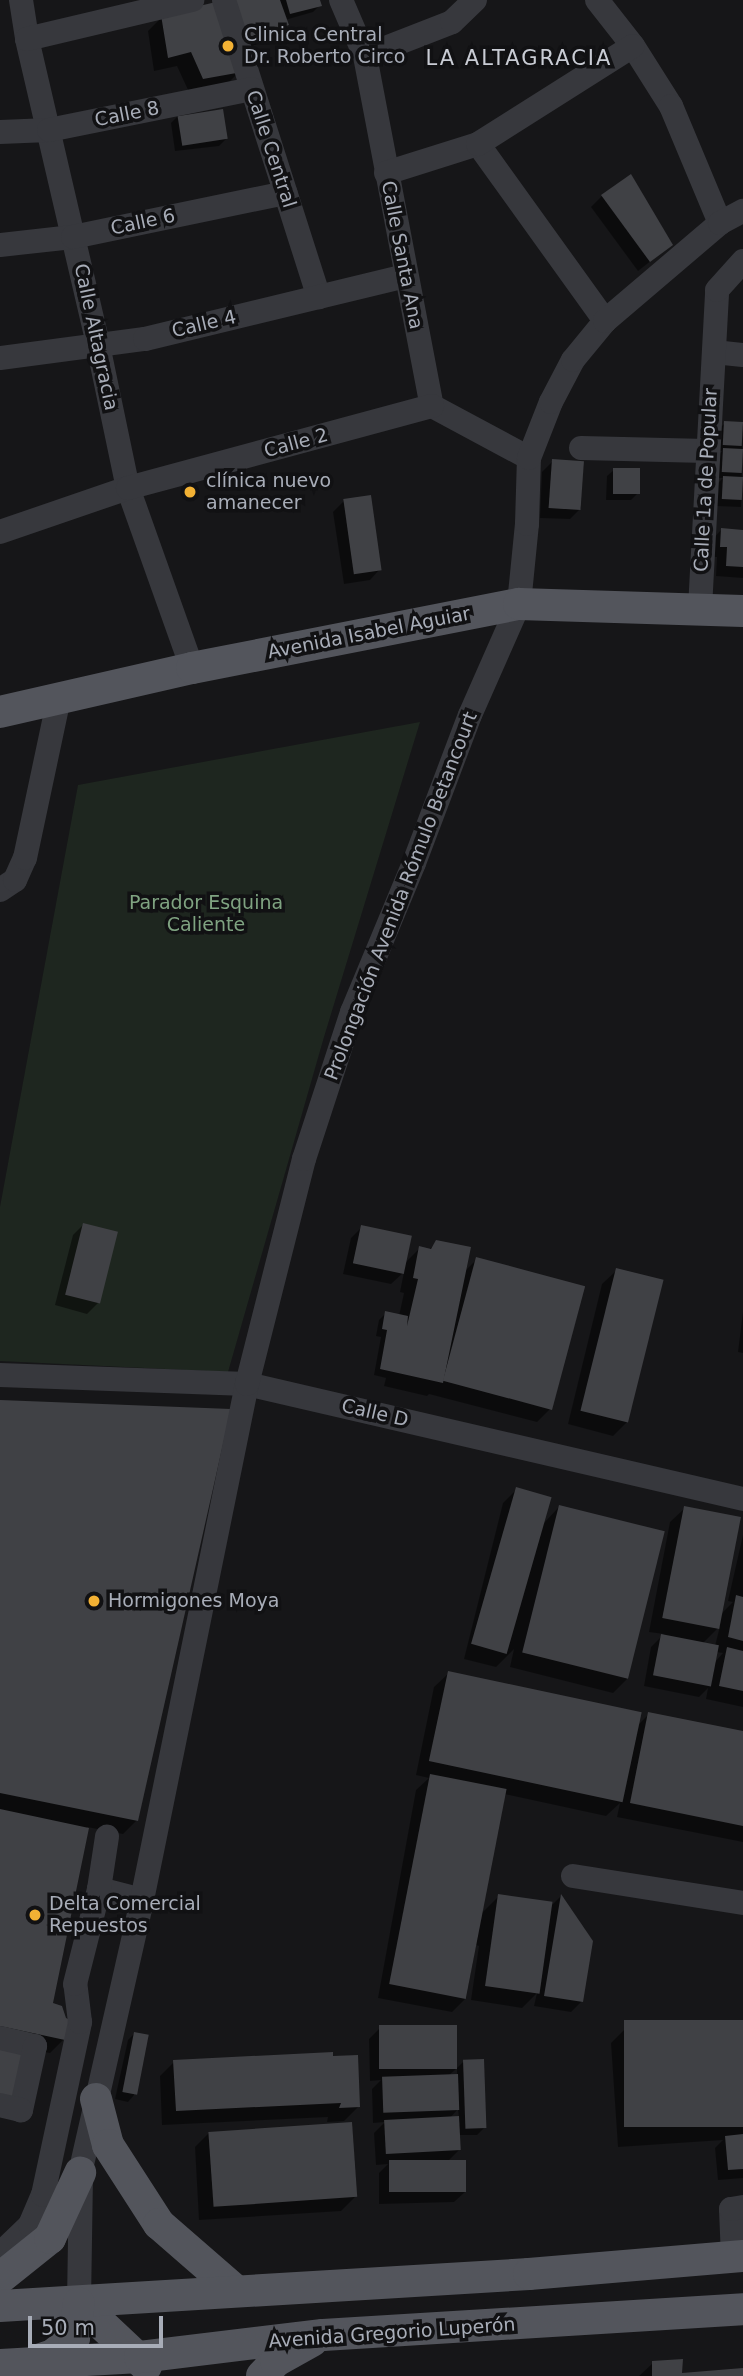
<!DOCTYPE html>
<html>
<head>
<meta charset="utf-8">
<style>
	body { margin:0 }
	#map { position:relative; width:743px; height:2376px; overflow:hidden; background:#161618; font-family:"DejaVu Sans",sans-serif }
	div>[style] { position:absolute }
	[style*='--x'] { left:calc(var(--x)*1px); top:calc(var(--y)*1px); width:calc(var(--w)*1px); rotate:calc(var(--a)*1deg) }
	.green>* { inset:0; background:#1e261f }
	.shadow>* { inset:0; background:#0007 }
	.building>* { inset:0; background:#404145; transform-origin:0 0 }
	.minor>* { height:24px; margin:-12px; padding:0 12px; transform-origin:12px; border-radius:12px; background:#37383d }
	.major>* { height:32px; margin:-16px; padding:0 16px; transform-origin:16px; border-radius:16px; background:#53555c }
	.dots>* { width:19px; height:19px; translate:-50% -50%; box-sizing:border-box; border:4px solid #111113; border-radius:50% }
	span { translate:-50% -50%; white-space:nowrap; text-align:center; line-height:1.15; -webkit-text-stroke:7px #111113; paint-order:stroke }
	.poi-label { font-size:19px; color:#a8adb8 }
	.left { translate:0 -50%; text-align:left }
	.street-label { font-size:19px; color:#a8adb8 }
	.park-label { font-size:19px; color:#7fa381 }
	.neighbourhood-label { font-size:21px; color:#c9ccd4; letter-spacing:2px }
	.scale { position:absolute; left:28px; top:2316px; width:135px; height:32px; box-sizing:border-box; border:4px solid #a8adb8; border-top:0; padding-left:9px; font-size:21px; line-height:24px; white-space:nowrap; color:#a8adb8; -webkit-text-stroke:5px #111113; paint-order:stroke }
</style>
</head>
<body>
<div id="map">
	<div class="green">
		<i style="clip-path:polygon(420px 722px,324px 1037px,228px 1372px,0 1361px,0 1207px,78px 785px)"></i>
	</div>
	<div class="shadow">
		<i style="clip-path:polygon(230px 0,318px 0,320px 5px,313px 12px,285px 20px,287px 25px,273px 39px,233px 52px,240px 71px,226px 85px,189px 92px,177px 66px,154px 71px,148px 31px,162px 17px)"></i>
		<i style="clip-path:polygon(178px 116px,226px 139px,219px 146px,175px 151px,171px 123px)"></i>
		<i style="clip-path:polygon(602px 196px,671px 245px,638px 271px,591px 207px)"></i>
		<i style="clip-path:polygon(725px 423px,743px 424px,741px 507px,716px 506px,716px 485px,723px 478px,716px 478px,717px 457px,722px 451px,717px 451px,718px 430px)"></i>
		<i style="clip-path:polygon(553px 461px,581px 508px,570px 519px,540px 518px,542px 472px)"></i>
		<i style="clip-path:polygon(614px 470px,638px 493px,631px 500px,606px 500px,607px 476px)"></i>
		<i style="clip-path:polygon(344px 501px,380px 569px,370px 580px,344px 584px,333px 512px)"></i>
		<i style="clip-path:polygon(721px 530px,743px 532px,743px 578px,716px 576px,717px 557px,710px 557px,711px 541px)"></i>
		<i style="clip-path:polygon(83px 1225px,98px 1303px,87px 1314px,55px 1305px,73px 1235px)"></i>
		<i style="clip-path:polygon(362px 1227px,404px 1264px,420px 1248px,429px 1250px,437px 1242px,464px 1272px,477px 1259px,551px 1408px,537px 1422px,429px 1394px,427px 1396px,384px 1386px,386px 1378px,374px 1375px,381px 1337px,376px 1336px,379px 1320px,386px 1313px,399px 1316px,404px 1293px,400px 1292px,404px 1272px,391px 1284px,343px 1274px,351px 1238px)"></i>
		<i style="clip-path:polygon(617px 1270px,627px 1422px,613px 1436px,568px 1424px,602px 1284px)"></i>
		<i style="clip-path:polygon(743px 1312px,743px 1353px,738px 1352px)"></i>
		<i style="clip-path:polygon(0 1402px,137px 1820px,123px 1834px,87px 1827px,51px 2004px,64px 2039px,50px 2053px,0 2043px)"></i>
		<i style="clip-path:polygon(517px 1489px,543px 1524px,559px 1507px,627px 1679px,613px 1693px,510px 1667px,514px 1649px,496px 1667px,464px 1659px,503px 1503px)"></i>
		<i style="clip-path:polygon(evenodd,685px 1508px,721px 1614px,733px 1602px,728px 1601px,743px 1535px,743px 1707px,706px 1699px,708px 1688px,699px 1697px,644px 1686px,651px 1647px,664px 1634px,649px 1632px,670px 1522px,685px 1508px,720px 1626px,715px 1646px,702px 1644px,720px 1626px,685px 1508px,716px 1652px,723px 1653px,715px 1662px,716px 1652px)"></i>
		<i style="clip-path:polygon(449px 1673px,637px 1726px,649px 1714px,743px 1733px,743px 1842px,617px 1817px,620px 1803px,606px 1816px,504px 1794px,482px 1913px,499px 1896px,549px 1908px,561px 1896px,592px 1941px,582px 2001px,571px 2012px,534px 2006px,537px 1993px,522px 2008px,471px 2000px,479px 1946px,476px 1945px,466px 1998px,452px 2012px,378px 1998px,416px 1790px,429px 1778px,416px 1775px,434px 1687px)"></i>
		<i style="clip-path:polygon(743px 2022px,743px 2178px,718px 2180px,715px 2148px,723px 2140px,618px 2147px,611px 2043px,625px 2029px)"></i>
		<i style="clip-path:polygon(evenodd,380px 2028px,456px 2069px,448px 2076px,457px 2076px,457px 2068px,464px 2061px,484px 2128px,477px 2135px,458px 2135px,459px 2150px,447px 2162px,465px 2192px,454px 2202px,379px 2204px,379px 2173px,388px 2164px,376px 2165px,374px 2133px,385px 2122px,373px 2123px,372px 2089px,381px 2080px,370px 2081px,369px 2039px,380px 2028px,458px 2109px,459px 2118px,449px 2119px,458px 2109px)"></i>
		<i style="clip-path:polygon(135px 2033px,134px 2095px,128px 2102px,115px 2099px,128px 2040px)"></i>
		<i style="clip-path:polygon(174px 2062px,359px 2106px,344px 2121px,327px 2122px,328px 2117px,162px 2125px,160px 2076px)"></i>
		<i style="clip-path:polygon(209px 2133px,355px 2197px,341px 2211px,199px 2220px,195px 2147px)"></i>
		<i style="clip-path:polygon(653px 2363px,680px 2375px,743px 2370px,743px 2376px,639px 2376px)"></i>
	</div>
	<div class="building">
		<i style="clip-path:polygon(232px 0,280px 0,289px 25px,244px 40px)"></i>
		<i style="clip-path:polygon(286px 0,320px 0,322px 6px,290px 14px)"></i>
		<i style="clip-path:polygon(216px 2px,242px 72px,203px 79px,191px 52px,168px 58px,161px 15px)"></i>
		<i style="left:223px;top:109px;width:30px;height:46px;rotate:81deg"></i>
		<i style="clip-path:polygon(631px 174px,673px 245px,650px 262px,601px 195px)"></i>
		<i style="left:724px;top:421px;width:19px;height:24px;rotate:3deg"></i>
		<i style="left:723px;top:448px;width:20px;height:24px;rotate:3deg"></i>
		<i style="left:552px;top:459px;width:32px;height:49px;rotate:4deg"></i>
		<i style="left:613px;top:468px;width:27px;height:26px"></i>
		<i style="left:723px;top:476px;width:20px;height:23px;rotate:3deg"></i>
		<i style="left:371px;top:495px;width:76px;height:28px;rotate:82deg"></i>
		<i style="clip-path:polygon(721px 528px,743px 530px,743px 567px,726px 566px,727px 547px,720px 547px)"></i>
		<i style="left:83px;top:1223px;width:36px;height:74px;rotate:14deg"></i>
		<i style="left:361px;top:1225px;width:52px;height:39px;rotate:12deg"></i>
		<i style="clip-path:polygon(436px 1240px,471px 1247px,443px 1383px,380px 1369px,387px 1330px,382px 1329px,385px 1311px,408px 1316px,407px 1326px,418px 1279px,413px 1278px,419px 1246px,431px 1249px)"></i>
		<i style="left:476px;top:1257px;width:113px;height:128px;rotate:15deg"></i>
		<i style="left:616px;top:1268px;width:49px;height:147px;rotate:14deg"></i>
		<i style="clip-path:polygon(0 1400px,231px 1409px,138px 1821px,0 1793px)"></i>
		<i style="left:516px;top:1487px;width:37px;height:163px;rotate:16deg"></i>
		<i style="left:559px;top:1505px;width:109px;height:152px;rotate:14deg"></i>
		<i style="left:684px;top:1506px;width:58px;height:114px;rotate:11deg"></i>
		<i style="clip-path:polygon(736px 1595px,743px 1597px,743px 1641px,728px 1637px)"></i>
		<i style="left:661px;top:1634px;width:59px;height:42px;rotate:11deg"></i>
		<i style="clip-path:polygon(727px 1647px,743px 1651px,743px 1691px,719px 1686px)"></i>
		<i style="left:448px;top:1671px;width:198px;height:92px;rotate:12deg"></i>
		<i style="clip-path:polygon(648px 1712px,743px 1731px,743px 1826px,630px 1803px)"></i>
		<i style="left:430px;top:1774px;width:78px;height:214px;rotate:11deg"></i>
		<i style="clip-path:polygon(0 1809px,89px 1828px,53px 2003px,62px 2006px,66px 2018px,70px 2020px,65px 2040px,0 2026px)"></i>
		<i style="left:498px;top:1894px;width:55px;height:93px;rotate:8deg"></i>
		<i style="clip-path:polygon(561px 1894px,593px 1941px,583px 2002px,544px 1996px)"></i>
		<i style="left:743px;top:2020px;width:107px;height:119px;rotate:90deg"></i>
		<i style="left:457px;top:2025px;width:44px;height:78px;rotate:90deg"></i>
		<i style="left:134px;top:2032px;width:15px;height:61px;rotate:11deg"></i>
		<i style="clip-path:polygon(0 2049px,25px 2054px,15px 2100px,0 2097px)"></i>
		<i style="clip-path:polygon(333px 2052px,333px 2056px,358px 2055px,360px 2107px,339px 2108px,341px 2103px,176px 2111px,173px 2060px)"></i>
		<i style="left:484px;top:2059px;width:69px;height:21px;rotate:88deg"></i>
		<i style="left:458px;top:2074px;width:36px;height:76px;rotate:88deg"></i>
		<i style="left:459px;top:2116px;width:34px;height:75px;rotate:87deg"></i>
		<i style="left:352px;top:2122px;width:75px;height:144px;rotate:86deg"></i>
		<i style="clip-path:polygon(743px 2134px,743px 2169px,728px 2170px,725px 2136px)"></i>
		<i style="left:466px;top:2160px;width:32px;height:77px;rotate:90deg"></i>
		<i style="clip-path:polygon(683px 2359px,682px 2373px,743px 2368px,743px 2376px,652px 2376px,652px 2361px)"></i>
	</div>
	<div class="minor">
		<i style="--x:21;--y:0;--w:39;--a:81"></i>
		<i style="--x:27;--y:39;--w:314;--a:76.9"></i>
		<i style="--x:98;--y:345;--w:146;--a:78.2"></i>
		<i style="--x:128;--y:488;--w:191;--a:70.4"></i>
		<i style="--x:224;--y:0;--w:312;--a:72.3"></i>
		<i style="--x:341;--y:0;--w:61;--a:66.8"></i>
		<i style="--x:365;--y:56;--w:356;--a:79.2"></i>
		<i style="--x:597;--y:0;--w:58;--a:52"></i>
		<i style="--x:633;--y:46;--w:71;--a:57.7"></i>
		<i style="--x:671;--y:106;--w:127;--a:67.3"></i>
		<i style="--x:27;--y:39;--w:170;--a:-13.3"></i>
		<i style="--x:365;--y:56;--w:93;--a:-21.3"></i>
		<i style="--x:452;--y:22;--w:32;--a:-44"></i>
		<i style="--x:0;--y:132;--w:49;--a:-2.3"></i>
		<i style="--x:49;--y:130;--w:207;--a:-11.4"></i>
		<i style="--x:478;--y:144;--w:218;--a:54.3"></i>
		<i style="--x:386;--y:173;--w:96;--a:-17.5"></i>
		<i style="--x:478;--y:144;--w:183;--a:-32.3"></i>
		<i style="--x:0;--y:245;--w:73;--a:-6.3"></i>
		<i style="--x:73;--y:237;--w:217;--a:-11.7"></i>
		<i style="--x:714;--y:352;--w:29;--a:6"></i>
		<i style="--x:0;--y:358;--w:146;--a:-7.5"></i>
		<i style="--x:145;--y:339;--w:268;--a:-13.6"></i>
		<i style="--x:432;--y:406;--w:110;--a:28.2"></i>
		<i style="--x:581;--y:448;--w:126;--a:1.4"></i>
		<i style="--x:0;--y:532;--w:135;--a:-19"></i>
		<i style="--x:128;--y:488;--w:315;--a:-15.1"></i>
		<i style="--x:700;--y:608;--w:318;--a:-86.9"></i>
		<i style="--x:717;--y:290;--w:39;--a:-48"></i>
		<i style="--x:0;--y:890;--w:18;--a:-34"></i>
		<i style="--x:15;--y:880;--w:24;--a:-66"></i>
		<i style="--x:25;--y:858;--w:164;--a:-78"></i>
		<i style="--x:0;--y:1375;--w:247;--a:2.1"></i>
		<i style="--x:247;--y:1384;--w:509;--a:13.05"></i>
		<i style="--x:573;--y:1876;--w:172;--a:9"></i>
		<i style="--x:99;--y:1889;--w:44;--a:14.3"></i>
		<i style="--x:0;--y:2038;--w:36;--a:13"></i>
		<i style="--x:35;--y:2046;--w:66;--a:102.3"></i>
		<i style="--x:21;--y:2110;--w:22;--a:-167"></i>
		<i style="--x:0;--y:2254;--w:42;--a:-44"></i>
		<i style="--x:30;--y:2225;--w:33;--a:-67"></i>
		<i style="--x:43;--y:2195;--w:177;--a:-77.9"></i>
		<i style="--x:80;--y:2022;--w:38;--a:-97"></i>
		<i style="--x:75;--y:1984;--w:98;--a:-75.8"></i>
		<i style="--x:99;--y:1889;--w:53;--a:-81.3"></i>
		<i style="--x:733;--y:2257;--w:48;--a:-92.4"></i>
		<i style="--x:731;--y:2209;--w:12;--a:-9"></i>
		<i style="--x:79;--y:2303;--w:134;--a:-89.1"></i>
		<i style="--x:81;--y:2169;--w:276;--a:-77.2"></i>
		<i style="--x:142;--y:1900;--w:527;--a:-78.5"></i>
		<i style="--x:247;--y:1384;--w:232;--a:-75.8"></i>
		<i style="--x:304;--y:1159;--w:155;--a:-71.9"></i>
		<i style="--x:352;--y:1012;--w:161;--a:-67.4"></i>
		<i style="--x:414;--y:863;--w:158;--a:-69.3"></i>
		<i style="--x:470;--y:715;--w:121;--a:-66.2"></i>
		<i style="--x:519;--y:604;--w:80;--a:-84.3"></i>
		<i style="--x:527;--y:524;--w:66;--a:-88.3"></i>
		<i style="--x:529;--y:458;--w:60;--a:-68.6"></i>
		<i style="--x:551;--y:402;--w:47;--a:-62.4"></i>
		<i style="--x:573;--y:360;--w:50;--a:-50.6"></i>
		<i style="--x:605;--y:321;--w:151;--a:-40.4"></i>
		<i style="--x:720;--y:223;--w:26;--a:-28"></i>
	</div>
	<div class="major">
		<i style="--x:0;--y:712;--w:197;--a:-12.9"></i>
		<i style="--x:192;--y:668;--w:333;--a:-11.1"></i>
		<i style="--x:519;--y:604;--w:224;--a:1.8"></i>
		<i style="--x:96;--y:2099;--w:48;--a:75.4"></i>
		<i style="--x:108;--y:2145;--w:94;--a:57.2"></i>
		<i style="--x:159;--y:2224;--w:101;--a:41"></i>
		<i style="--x:0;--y:2278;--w:64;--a:-38.7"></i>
		<i style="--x:50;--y:2238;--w:72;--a:-65.2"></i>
		<i style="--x:79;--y:2303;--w:92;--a:43.2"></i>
		<i style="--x:0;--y:2306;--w:530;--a:-3.46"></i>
		<i style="--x:529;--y:2274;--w:215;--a:-4.8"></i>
		<i style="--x:38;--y:2360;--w:16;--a:-18"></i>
		<i style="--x:53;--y:2355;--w:27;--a:-39"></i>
		<i style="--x:74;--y:2338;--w:35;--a:-82"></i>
		<i style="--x:0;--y:2365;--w:140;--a:-3.3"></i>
		<i style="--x:140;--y:2357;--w:184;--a:-6.9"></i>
		<i style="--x:323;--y:2335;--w:421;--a:-3.5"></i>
		<i style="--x:262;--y:2376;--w:21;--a:-47"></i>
		<i style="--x:276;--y:2361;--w:41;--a:-29.1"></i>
	</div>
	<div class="dots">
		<i style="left:228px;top:46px;background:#f2b134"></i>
		<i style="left:190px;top:492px;background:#f2b134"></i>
		<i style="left:94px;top:1601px;background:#f2b134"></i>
		<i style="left:35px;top:1915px;background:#f2b134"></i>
	</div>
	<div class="poi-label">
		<span class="left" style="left:244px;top:46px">Clinica Central<br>Dr. Roberto Circo</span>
		<span class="left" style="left:206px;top:492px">clínica nuevo<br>amanecer</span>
		<span class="left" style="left:108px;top:1601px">Hormigones Moya</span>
		<span class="left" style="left:49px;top:1915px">Delta Comercial<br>Repuestos</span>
	</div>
	<div class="street-label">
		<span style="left:127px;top:114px;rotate:-11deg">Calle 8</span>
		<span style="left:271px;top:149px;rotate:72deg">Calle Central</span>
		<span style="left:143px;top:222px;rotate:-12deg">Calle 6</span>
		<span style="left:402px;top:255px;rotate:79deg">Calle Santa Ana</span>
		<span style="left:204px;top:324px;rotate:-13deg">Calle 4</span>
		<span style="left:96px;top:337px;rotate:78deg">Calle Altagracia</span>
		<span style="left:296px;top:443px;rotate:-15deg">Calle 2</span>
		<span style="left:706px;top:480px;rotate:-87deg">Calle 1a de Popular</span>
		<span style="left:369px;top:633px;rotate:-11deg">Avenida Isabel Aguiar</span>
		<span style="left:401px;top:896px;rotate:-69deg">Prolongación Avenida Rómulo Betancourt</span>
		<span style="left:375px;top:1413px;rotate:13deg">Calle D</span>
		<span style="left:392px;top:2333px;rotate:-4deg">Avenida Gregorio Luperón</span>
	</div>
	<div class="park-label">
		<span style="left:206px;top:914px">Parador Esquina<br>Caliente</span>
	</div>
	<div class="neighbourhood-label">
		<span style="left:519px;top:58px">LA ALTAGRACIA</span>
	</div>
	<div class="scale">50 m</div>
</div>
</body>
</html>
